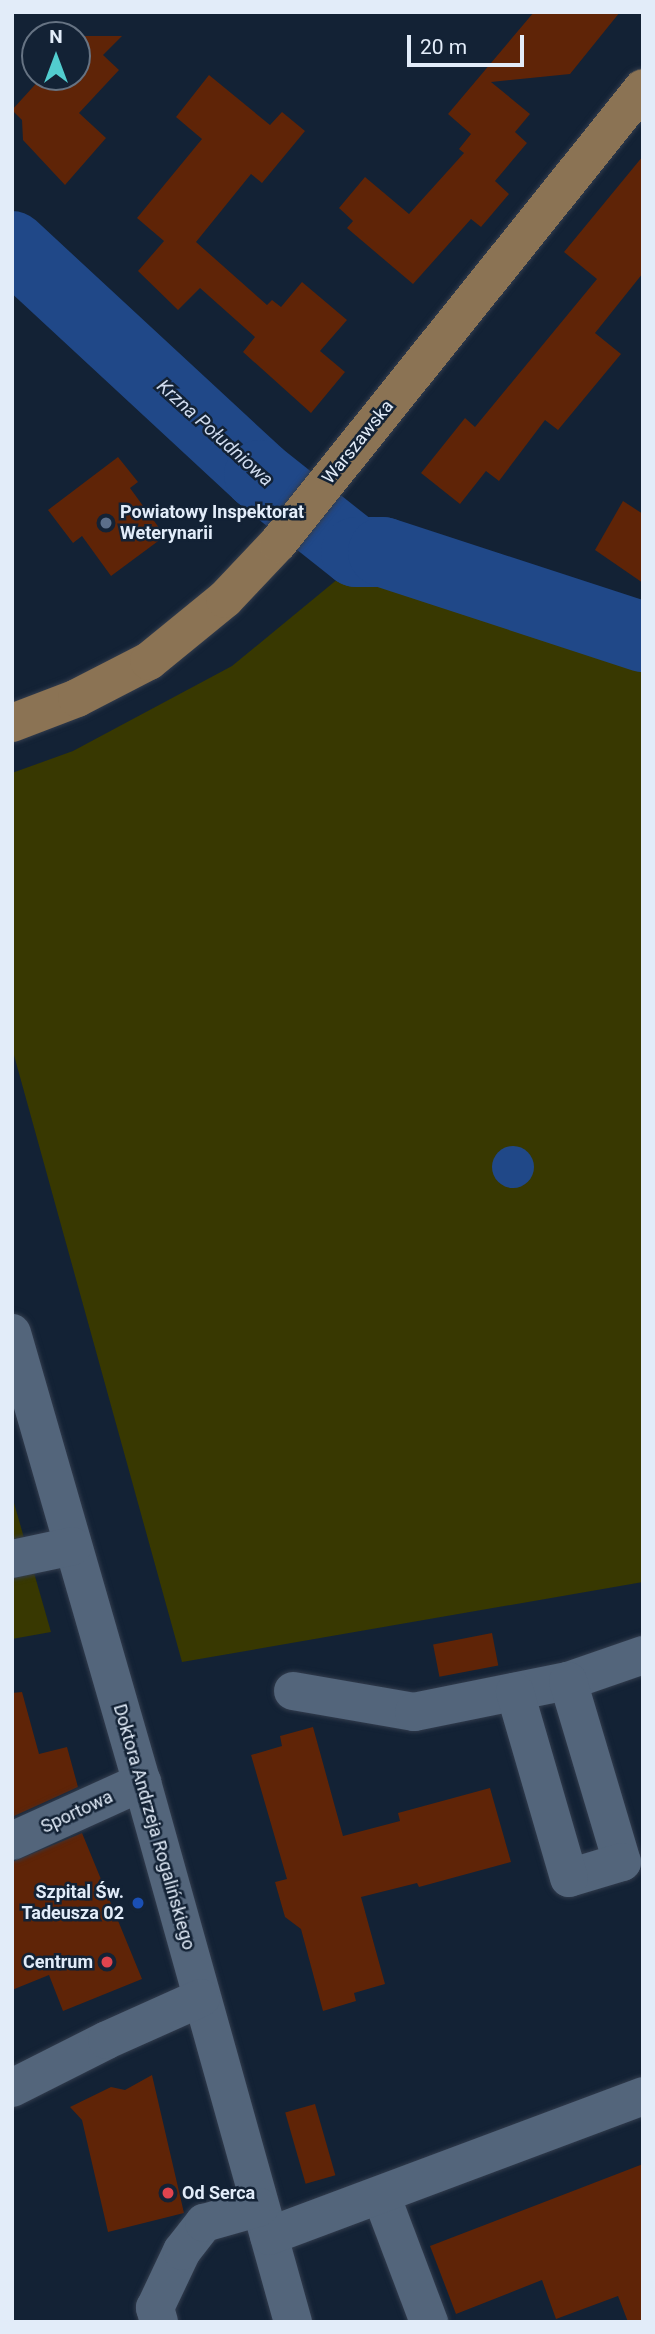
<!DOCTYPE html>
<html>
<head>
<meta charset="utf-8">
<style>
	body { margin:0 }
	#map { position:relative; width:655px; height:2334px; overflow:hidden; background:#132235; font-family:Roboto,sans-serif }
	div>[style] { position:absolute }
	[style*='--x'] { left:calc(var(--x)*1px); top:calc(var(--y)*1px); width:calc(var(--w)*1px); rotate:calc(var(--a)*1deg) }
	.green>* { inset:0; background:#383801 }
	.water>* { inset:0; background:#204888 }
	.round { border-radius:50% }
	.river>* { height:70px; margin:-35px; padding:0 35px; transform-origin:35px; border-radius:35px; background:#204888 }
	.building>* { inset:0; background:#5f2407; transform-origin:0 0 }
	.roads { filter:drop-shadow(0 0 2px #323c4d) drop-shadow(0 0 2px #323c4d) }
	.minor>* { height:38px; margin:-19px; padding:0 19px; transform-origin:19px; border-radius:19px; background:#53657b }
	.major>* { height:38px; margin:-19px; padding:0 19px; transform-origin:19px; border-radius:19px; background:#8b7354 }
	.dots>* { width:19px; height:19px; translate:-50% -50%; box-sizing:border-box; border:4px solid #132235; border-radius:50% }
	span { translate:-50% -50%; white-space:nowrap; text-align:center; line-height:1.15; -webkit-text-stroke:5px #132235; paint-order:stroke }
	.street-label { font-size:18px; color:#e2ecf9 }
	.poi-label { font-size:18px; color:#e2ecf9; font-weight:700 }
	.left { translate:0 -50%; text-align:left }
	.right { translate:-100% -50%; text-align:right }
	.water-label { font-size:19px; color:#d0dcef; font-style:italic }
	.frame { position:absolute; inset:0; border:14px solid #e2ecf9; pointer-events:none }
	.north { position:absolute; left:21px; top:21px; width:70px; height:70px; box-sizing:border-box; background:#132235; border:2px solid #667383; border-radius:50%; rotate:0deg; font-size:19px; font-weight:700; line-height:28px; text-align:center; color:#e2ecf9 }
	.north::after { content:''; display:block; margin:auto; width:24px; height:32px; background:#52cdcf; clip-path:polygon(50% 0,100% 100%,50% 72%,0 100%) }
	.scale { position:absolute; left:407px; top:35px; width:117px; height:32px; box-sizing:border-box; border:4px solid #e2ecf9; border-top:0; padding-left:9px; font-size:21px; line-height:24px; white-space:nowrap; color:#e2ecf9; -webkit-text-stroke:5px #132235; paint-order:stroke }
</style>
</head>
<body>
<div id="map">
	<div class="green">
		<i style="clip-path:polygon(345px 573px,643px 667px,643px 1582px,182px 1662px,12px 1048px,12px 773px,73px 751px,232px 666px)"></i>
		<i style="clip-path:polygon(12px 1496px,51px 1632px,12px 1639px)"></i>
	</div>
	<div class="water">
		<i class="round" style="left:492px;top:1146px;width:42px;height:42px"></i>
	</div>
	<div class="river">
		<i style="--x:12;--y:246;--w:337;--a:42.8"></i>
		<i style="--x:259;--y:475;--w:124;--a:38.4"></i>
		<i style="--x:356;--y:552;--w:27;--a:0"></i>
		<i style="--x:383;--y:552;--w:274;--a:18.1"></i>
	</div>
	<div class="building">
		<i style="clip-path:polygon(534px 12px,620px 12px,570px 74px,491px 82px,530px 114px,515px 132px,527px 143px,495px 181px,509px 194px,481px 227px,471px 219px,413px 284px,347px 228px,353px 221px,339px 208px,365px 177px,409px 214px,464px 153px,459px 149px,471px 134px,448px 114px)"></i>
		<i style="clip-path:polygon(80px 36px,122px 36px,103px 55px,119px 70px,79px 113px,106px 138px,65px 185px,23px 140px,22px 120px,12px 110px,42px 77px,77px 77px)"></i>
		<i style="clip-path:polygon(209px 75px,270px 125px,282px 112px,305px 131px,262px 183px,251px 174px,196px 242px,267px 305px,272px 300px,281px 307px,302px 282px,347px 320px,320px 351px,345px 372px,311px 413px,243px 352px,255px 337px,200px 288px,178px 310px,138px 271px,164px 241px,137px 218px,202px 139px,176px 117px)"></i>
		<i style="clip-path:polygon(643px 156px,643px 273px,595px 333px,621px 354px,558px 430px,545px 420px,499px 481px,486px 471px,460px 504px,421px 473px,465px 418px,475px 427px,597px 279px,564px 252px)"></i>
		<i style="clip-path:polygon(118px 457px,138px 482px,130px 488px,165px 536px,111px 576px,82px 536px,73px 543px,48px 510px)"></i>
		<i style="clip-path:polygon(623px 501px,643px 514px,643px 583px,595px 550px)"></i>
		<i style="left:492px;top:1633px;width:33px;height:60px;rotate:79deg"></i>
		<i style="clip-path:polygon(22px 1692px,39px 1754px,67px 1747px,78px 1787px,12px 1817px,12px 1693px)"></i>
		<i style="clip-path:polygon(313px 1727px,343px 1836px,400px 1821px,398px 1813px,490px 1788px,511px 1862px,419px 1887px,417px 1883px,361px 1897px,385px 1984px,354px 1993px,356px 2001px,323px 2011px,301px 1929px,285px 1917px,275px 1882px,287px 1879px,251px 1755px,282px 1746px,280px 1736px)"></i>
		<i style="clip-path:polygon(82px 1833px,142px 1979px,63px 2011px,49px 1975px,12px 1990px,12px 1862px)"></i>
		<i style="clip-path:polygon(152px 2075px,184px 2213px,108px 2232px,82px 2120px,70px 2107px,111px 2087px,125px 2090px)"></i>
		<i style="left:315px;top:2104px;width:74px;height:31px;rotate:74deg"></i>
		<i style="clip-path:polygon(643px 2164px,643px 2322px,628px 2322px,618px 2296px,556px 2319px,542px 2280px,456px 2314px,430px 2246px)"></i>
	</div>
	<div class="roads">
		<div class="minor">
			<i style="--x:12;--y:1333;--w:467;--a:73.9"></i>
			<i style="--x:142;--y:1782;--w:561;--a:74.38"></i>
			<i style="--x:12;--y:1559;--w:62;--a:-12"></i>
			<i style="--x:568;--y:1681;--w:79;--a:-19.1"></i>
			<i style="--x:293;--y:1691;--w:123;--a:9.8"></i>
			<i style="--x:414;--y:1712;--w:157;--a:-11.4"></i>
			<i style="--x:568;--y:1681;--w:189;--a:73.4"></i>
			<i style="--x:622;--y:1862;--w:55;--a:163.2"></i>
			<i style="--x:569;--y:1878;--w:194;--a:-106.2"></i>
			<i style="--x:12;--y:1841;--w:143;--a:-24.4"></i>
			<i style="--x:12;--y:2088;--w:106;--a:-26.8"></i>
			<i style="--x:107;--y:2040;--w:103;--a:-24.1"></i>
			<i style="--x:381;--y:2195;--w:136;--a:69.3"></i>
			<i style="--x:269;--y:2236;--w:399;--a:-20.5"></i>
			<i style="--x:159;--y:2322;--w:15;--a:-106"></i>
			<i style="--x:155;--y:2308;--w:63;--a:-64.7"></i>
			<i style="--x:182;--y:2251;--w:36;--a:-52"></i>
			<i style="--x:204;--y:2223;--w:58;--a:-15.9"></i>
		</div>
		<div class="major">
			<i style="--x:12;--y:723;--w:70;--a:-21"></i>
			<i style="--x:77;--y:698;--w:81;--a:-27.2"></i>
			<i style="--x:149;--y:661;--w:98;--a:-39.2"></i>
			<i style="--x:225;--y:599;--w:77;--a:-46.6"></i>
			<i style="--x:278;--y:543;--w:583;--a:-51.26"></i>
		</div>
	</div>
	<div class="dots">
		<i style="left:106px;top:523px;background:#5c6f8a"></i>
		<i style="left:138px;top:1903px;background:#1a4fb4"></i>
		<i style="left:107px;top:1962px;background:#e0444e"></i>
		<i style="left:168px;top:2193px;background:#e0444e"></i>
	</div>
	<div class="street-label">
		<span style="left:358px;top:442px;rotate:-51deg">Warszawska</span>
		<span style="left:77px;top:1812px;rotate:-25deg">Sportowa</span>
		<span style="left:154px;top:1827px;rotate:74deg">Doktora Andrzeja Rogalińskiego</span>
	</div>
	<div class="poi-label">
		<span class="left" style="left:120px;top:523px">Powiatowy Inspektorat<br>Weterynarii</span>
		<span class="right" style="left:124px;top:1903px">Szpital Św.<br>Tadeusza 02</span>
		<span class="right" style="left:93px;top:1962px">Centrum</span>
		<span class="left" style="left:182px;top:2193px">Od Serca</span>
	</div>
	<div class="water-label">
		<span style="left:215px;top:433px;rotate:42deg">Krzna Południowa</span>
	</div>
	<div class="frame"></div>
	<div class="north">N</div>
	<div class="scale">20 m</div>
</div>
</body>
</html>
